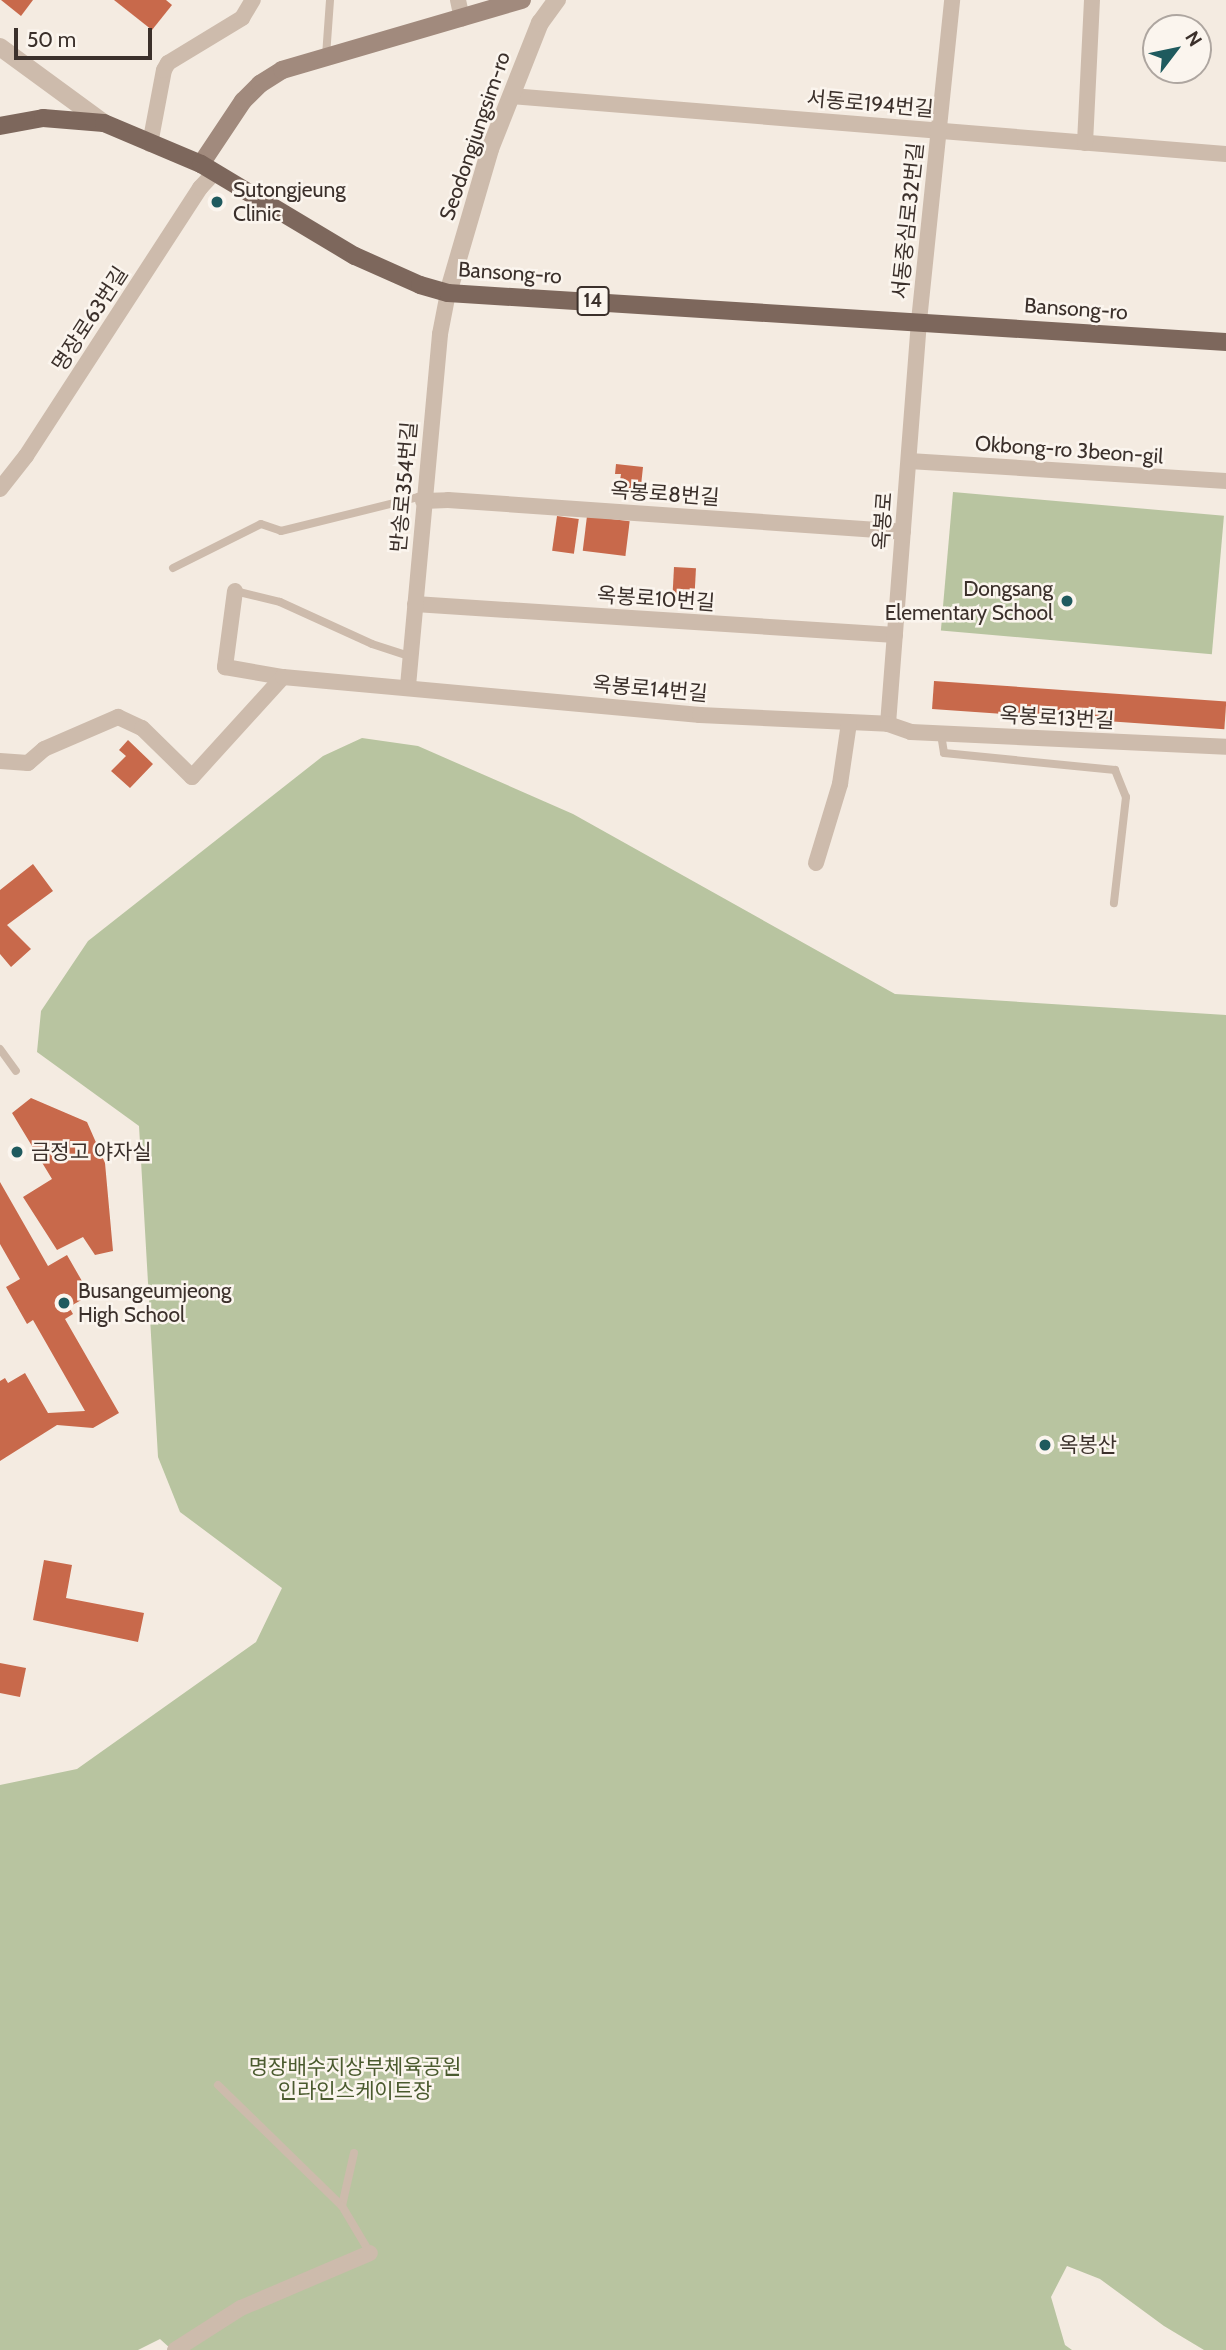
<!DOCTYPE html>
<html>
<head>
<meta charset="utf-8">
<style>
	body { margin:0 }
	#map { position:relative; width:1226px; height:2350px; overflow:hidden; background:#f4ebe1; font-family:Cabin,"Noto Sans KR",sans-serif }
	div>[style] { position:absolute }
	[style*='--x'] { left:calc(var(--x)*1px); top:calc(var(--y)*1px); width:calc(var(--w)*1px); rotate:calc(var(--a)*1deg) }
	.green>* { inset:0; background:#b8c4a0; transform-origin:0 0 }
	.building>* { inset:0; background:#c8694b; transform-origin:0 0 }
	.service>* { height:8px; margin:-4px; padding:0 4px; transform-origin:4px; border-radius:4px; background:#cdbbac }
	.minor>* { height:16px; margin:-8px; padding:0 8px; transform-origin:8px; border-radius:8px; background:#cdbbac }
	.tertiary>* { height:18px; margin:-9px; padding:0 9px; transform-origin:9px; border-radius:9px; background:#cdbbac }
	.secondary>* { height:18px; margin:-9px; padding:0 9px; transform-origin:9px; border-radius:9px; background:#a18a7d }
	.primary>* { height:18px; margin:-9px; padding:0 9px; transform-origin:9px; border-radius:9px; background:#7d675c }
	.dots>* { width:19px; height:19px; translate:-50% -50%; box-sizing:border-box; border:4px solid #fbf5ee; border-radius:50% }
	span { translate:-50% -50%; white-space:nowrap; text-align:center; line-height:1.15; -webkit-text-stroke:5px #fbf5ee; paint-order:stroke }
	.shield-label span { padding:2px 5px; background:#fbf5ee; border:2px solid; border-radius:5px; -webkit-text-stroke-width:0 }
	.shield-label { font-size:19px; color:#3b302b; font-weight:700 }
	.street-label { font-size:21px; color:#3b302b }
	.poi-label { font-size:21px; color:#3b302b }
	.left { translate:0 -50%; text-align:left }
	.right { translate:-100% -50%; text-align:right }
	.park-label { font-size:21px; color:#4a5a2e }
	.north { position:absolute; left:1142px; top:14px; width:70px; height:70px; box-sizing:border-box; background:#fbf5ee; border:2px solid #aea6a0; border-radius:50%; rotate:58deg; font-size:19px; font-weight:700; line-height:28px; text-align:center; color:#3b302b }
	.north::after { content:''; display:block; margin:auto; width:24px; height:32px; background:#1f5a5e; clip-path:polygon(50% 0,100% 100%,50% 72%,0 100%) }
	.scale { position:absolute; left:14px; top:28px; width:138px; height:32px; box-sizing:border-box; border:4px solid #3b302b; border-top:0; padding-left:9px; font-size:21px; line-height:24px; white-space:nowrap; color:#3b302b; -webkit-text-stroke:5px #fbf5ee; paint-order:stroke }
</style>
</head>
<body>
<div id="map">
	<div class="green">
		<i style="left:953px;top:492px;width:272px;height:139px;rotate:5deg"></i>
		<i style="clip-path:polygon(362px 738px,418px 746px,573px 814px,895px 994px,1226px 1015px,1226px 2350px,1204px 2350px,1164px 2326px,1100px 2279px,1067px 2266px,1051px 2297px,1065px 2345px,1072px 2350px,172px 2350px,160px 2339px,138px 2350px,0 2350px,0 1785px,77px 1769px,256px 1642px,282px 1588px,180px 1512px,158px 1457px,139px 1126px,37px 1052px,41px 1011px,88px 941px,323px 756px)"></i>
	</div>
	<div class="building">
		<i style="clip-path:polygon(1px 0,33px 0,21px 16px)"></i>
		<i style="clip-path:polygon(114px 0,166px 0,172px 5px,152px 30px)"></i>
		<i style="clip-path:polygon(616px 464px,643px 467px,640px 495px,618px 493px,621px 474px,615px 474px)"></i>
		<i style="left:557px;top:516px;width:22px;height:35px;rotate:8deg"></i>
		<i style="left:587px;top:516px;width:43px;height:35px;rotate:7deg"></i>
		<i style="left:674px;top:567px;width:22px;height:35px;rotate:3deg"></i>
		<i style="left:934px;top:681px;width:293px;height:28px;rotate:4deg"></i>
		<i style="clip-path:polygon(128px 740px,153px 764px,130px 788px,111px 771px,126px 756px,119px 750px)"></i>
		<i style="clip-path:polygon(33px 864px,53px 891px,7px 925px,31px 949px,11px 967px,0 954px,0 890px)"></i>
		<i style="clip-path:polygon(31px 1098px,87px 1122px,105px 1163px,113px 1251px,95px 1255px,83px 1237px,57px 1250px,23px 1197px,52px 1179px,12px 1113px)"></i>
		<i style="clip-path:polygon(0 1182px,48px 1266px,67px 1255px,90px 1295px,69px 1307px,73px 1314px,65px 1319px,119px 1413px,93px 1428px,57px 1425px,0 1461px,0 1381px,5px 1378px,8px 1383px,25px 1373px,48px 1413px,85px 1411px,33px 1320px,27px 1324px,6px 1287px,20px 1279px,0 1244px)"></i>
		<i style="clip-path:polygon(44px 1560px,72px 1565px,66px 1598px,144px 1613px,138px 1642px,33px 1620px)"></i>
		<i style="clip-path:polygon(0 1663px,26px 1668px,20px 1697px,0 1693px)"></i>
	</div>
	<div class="service">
		<i style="--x:326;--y:56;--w:56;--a:-85.9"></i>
		<i style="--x:173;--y:568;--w:98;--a:-26.6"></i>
		<i style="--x:261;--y:524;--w:21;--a:19"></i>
		<i style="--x:281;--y:531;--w:141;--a:-13.9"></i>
		<i style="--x:418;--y:497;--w:6;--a:39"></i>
		<i style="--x:235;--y:591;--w:46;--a:13.7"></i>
		<i style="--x:280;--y:602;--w:101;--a:24.5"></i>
		<i style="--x:372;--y:644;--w:40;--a:18"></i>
		<i style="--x:941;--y:734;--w:19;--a:81"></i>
		<i style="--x:944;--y:753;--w:172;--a:5.7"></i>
		<i style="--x:1115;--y:770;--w:29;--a:68"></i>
		<i style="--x:1126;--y:797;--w:107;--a:96.5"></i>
		<i style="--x:0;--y:1049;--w:27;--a:54"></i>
		<i style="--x:218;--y:2085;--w:173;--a:44.3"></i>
		<i style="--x:354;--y:2153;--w:54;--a:102.8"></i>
		<i style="--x:342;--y:2206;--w:55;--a:59.2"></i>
	</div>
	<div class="minor">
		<i style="--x:458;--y:0;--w:19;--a:78"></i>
		<i style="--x:511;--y:96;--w:717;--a:4.64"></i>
		<i style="--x:1085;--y:143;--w:143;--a:-87.2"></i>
		<i style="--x:150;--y:144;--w:75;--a:-79.3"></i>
		<i style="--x:164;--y:70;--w:8;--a:-60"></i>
		<i style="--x:168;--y:63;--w:87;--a:-31.3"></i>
		<i style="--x:242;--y:18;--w:21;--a:-59"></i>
		<i style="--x:909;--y:461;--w:318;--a:3.6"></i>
		<i style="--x:0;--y:489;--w:42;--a:-51.8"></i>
		<i style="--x:26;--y:456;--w:320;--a:-57"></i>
		<i style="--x:200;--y:188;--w:22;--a:-47"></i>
		<i style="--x:423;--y:501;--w:25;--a:-2"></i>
		<i style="--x:448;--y:500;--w:456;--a:4"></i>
		<i style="--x:235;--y:591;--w:77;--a:97.5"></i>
		<i style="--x:225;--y:667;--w:59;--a:9.8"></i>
		<i style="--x:415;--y:604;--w:481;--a:3.7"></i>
		<i style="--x:408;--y:686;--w:353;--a:-84.8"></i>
		<i style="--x:440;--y:334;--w:42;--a:-79"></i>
		<i style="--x:888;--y:724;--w:404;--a:-85.6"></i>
		<i style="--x:919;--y:321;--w:323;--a:-84.1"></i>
		<i style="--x:0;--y:761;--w:28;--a:4"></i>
		<i style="--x:28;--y:763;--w:21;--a:-41"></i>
		<i style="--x:44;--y:749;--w:81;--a:-23.4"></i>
		<i style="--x:118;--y:717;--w:26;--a:25"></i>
		<i style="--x:142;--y:728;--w:70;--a:44.4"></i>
		<i style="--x:192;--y:777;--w:135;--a:-47.7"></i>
		<i style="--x:283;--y:677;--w:419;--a:5.2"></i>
		<i style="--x:700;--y:715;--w:188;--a:2.7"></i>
		<i style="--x:888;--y:724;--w:24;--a:19"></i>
		<i style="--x:911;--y:732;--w:315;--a:2.7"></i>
		<i style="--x:816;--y:863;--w:83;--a:-73.1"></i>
		<i style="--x:840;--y:784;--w:62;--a:-81.6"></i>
		<i style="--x:175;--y:2350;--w:78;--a:-32.5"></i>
		<i style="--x:241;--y:2308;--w:140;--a:-23.1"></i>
	</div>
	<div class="tertiary">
		<i style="--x:0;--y:47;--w:129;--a:36.2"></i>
		<i style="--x:448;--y:293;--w:150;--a:-73.7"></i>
		<i style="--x:490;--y:149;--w:136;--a:-68.4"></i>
		<i style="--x:540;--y:23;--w:29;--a:-54"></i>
	</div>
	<div class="secondary">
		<i style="--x:201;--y:164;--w:76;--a:-56.3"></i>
		<i style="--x:243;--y:101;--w:24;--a:-45"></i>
		<i style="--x:260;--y:84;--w:26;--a:-32"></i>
		<i style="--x:282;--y:70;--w:250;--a:-16.3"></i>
	</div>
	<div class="primary">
		<i style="--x:0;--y:126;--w:44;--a:-10.5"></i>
		<i style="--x:43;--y:118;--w:61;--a:4.7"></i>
		<i style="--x:104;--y:123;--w:105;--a:22.9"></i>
		<i style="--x:201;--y:164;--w:179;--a:30.9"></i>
		<i style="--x:355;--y:256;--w:71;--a:24"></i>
		<i style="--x:420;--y:285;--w:29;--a:16"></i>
		<i style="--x:448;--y:293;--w:780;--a:3.6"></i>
	</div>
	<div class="dots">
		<i style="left:217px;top:202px;background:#1f5a5e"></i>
		<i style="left:1067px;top:601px;background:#1f5a5e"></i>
		<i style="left:17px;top:1152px;background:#1f5a5e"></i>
		<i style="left:64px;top:1303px;background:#1f5a5e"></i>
		<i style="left:1045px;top:1445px;background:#1f5a5e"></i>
	</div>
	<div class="shield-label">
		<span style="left:593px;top:301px">14</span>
	</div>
	<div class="street-label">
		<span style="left:870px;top:104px;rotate:5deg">서동로194번길</span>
		<span style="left:475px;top:136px;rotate:-71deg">Seodongjungsim-ro</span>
		<span style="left:908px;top:221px;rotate:-84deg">서동중심로32번길</span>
		<span style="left:510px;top:273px;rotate:4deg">Bansong-ro</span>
		<span style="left:1076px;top:309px;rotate:4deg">Bansong-ro</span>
		<span style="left:90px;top:319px;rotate:-57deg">명장로63번길</span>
		<span style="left:1069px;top:450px;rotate:4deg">Okbong-ro 3beon-gil</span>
		<span style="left:404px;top:487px;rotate:-85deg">반송로354번길</span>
		<span style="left:665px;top:494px;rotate:4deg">옥봉로8번길</span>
		<span style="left:883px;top:521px;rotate:-86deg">옥봉로</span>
		<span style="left:656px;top:599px;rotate:4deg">옥봉로10번길</span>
		<span style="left:650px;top:689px;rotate:5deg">옥봉로14번길</span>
		<span style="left:1057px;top:718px;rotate:3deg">옥봉로13번길</span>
	</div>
	<div class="poi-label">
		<span class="left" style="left:233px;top:202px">Sutongjeung<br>Clinic</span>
		<span class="right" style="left:1053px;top:601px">Dongsang<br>Elementary School</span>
		<span class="left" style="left:31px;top:1152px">금정고 야자실</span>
		<span class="left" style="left:78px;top:1303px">Busangeumjeong<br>High School</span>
		<span class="left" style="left:1059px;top:1445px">옥봉산</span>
	</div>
	<div class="park-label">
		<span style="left:355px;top:2079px">명장배수지상부체육공원<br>인라인스케이트장</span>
	</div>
	<div class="north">N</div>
	<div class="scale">50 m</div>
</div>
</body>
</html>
